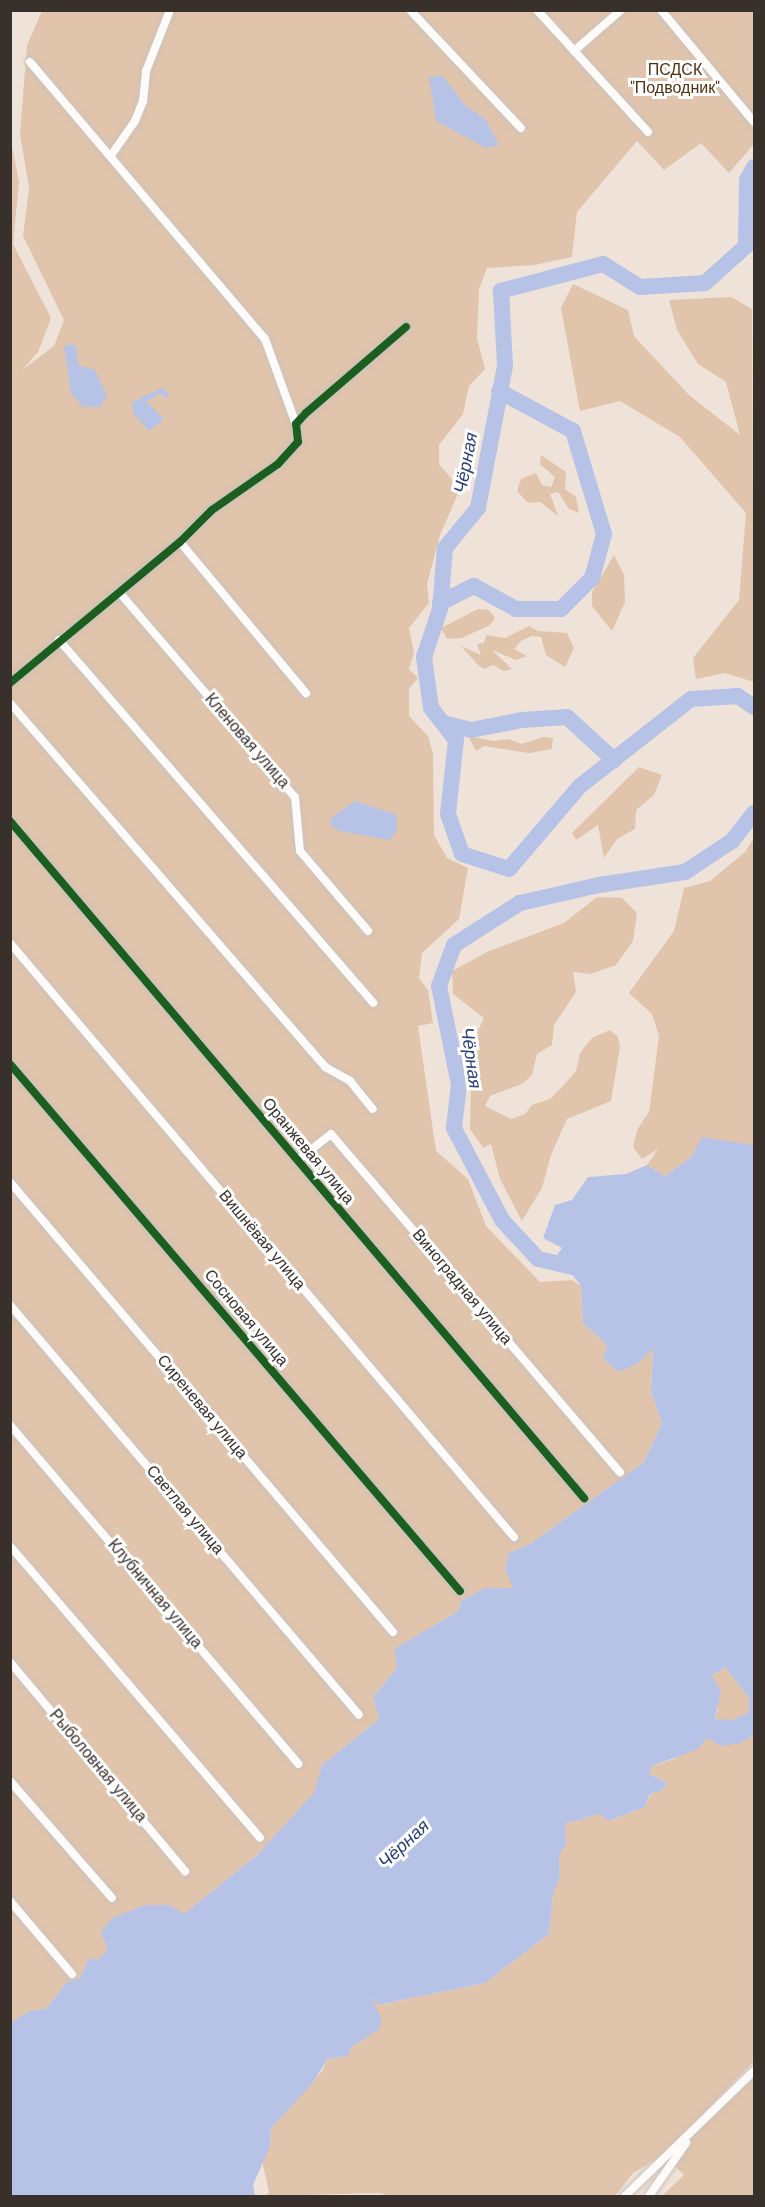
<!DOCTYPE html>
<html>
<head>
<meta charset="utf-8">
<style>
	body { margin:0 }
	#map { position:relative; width:765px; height:2207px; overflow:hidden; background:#efe3d9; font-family:"DM Sans",sans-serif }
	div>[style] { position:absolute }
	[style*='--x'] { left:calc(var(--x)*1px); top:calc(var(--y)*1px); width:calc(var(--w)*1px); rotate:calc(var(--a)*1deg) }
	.green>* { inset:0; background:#e0c4ac }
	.water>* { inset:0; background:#b7c3e6 }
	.river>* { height:16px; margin:-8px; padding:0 8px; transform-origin:8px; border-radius:8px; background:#b7c3e6 }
	.roads { filter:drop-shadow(0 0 2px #cbc2bb) drop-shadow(0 0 2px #cbc2bb) }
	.street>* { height:8px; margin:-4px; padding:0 4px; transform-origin:4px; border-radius:4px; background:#fdfbf9 }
	.cycleway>* { height:8px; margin:-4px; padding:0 4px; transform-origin:4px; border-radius:4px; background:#1b5e20 }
	span { translate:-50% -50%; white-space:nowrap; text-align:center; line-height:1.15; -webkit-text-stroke:6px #fff; paint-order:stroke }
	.park-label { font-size:16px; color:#51300f }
	.street-label { font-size:16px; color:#38302a }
	.water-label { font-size:18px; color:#293e7e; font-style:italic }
	.frame { position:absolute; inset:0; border:12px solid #38302a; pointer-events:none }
</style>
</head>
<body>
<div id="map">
	<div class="green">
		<i style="clip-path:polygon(42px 11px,754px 11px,754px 144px,729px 173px,701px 143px,664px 170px,637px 141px,577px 212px,572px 257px,534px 265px,487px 268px,479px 289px,477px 338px,485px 369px,469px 386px,463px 414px,439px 445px,439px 464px,460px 489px,440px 535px,427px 584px,429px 603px,409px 628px,414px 652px,409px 669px,418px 678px,409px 689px,409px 716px,428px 736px,433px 754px,434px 835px,447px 858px,468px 868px,459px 919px,422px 953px,419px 978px,428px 990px,433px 1023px,418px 1026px,436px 1151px,468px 1179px,486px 1226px,540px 1282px,572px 1280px,581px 1286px,583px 1323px,607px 1345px,603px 1359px,619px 1372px,637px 1364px,653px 1348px,651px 1391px,662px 1423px,644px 1462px,530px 1544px,509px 1553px,514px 1588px,485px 1588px,462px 1600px,457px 1612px,395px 1649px,397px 1668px,373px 1697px,379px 1719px,322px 1765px,315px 1793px,257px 1855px,184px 1914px,108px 1949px,98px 1961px,89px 1958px,80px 1978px,67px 1982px,46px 2009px,29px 2011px,11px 2023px,10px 136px,19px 182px,13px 244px,51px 318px,38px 352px,22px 370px,54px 346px,64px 320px,23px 236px,29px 188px,20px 134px,27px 45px)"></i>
		<i style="clip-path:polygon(573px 284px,628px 310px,634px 336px,689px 395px,740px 435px,726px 382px,698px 364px,677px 330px,669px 300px,731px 297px,752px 309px,754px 682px,725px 673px,696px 679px,693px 658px,739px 600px,746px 513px,680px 437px,620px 401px,580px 411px,561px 308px)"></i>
		<i style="clip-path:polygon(541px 455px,566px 472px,565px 489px,576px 497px,579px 513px,569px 509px,558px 492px,550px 494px,558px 516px,540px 502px,528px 503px,517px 491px,521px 479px,536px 473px,542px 485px,551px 487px,555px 477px,540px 464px)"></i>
		<i style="clip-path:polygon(614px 555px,624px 575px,625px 602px,612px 631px,592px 606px,592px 592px)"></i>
		<i style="clip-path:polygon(478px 609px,489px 610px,495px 618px,490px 625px,462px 638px,447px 639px,441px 628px)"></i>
		<i style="clip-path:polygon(529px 626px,538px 631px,567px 633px,574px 648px,565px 667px,546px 655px,541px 637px,532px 636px,521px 641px,514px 649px,527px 656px,516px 660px,492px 650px,512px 669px,504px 671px,493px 665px,484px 669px,478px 665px,461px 646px,481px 655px,477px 644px,484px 643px,486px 635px,505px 638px)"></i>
		<i style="clip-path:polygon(468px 736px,494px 741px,509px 739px,522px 744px,543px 737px,553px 738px,552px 749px,529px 753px,484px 746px,476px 751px)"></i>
		<i style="clip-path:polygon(639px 767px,662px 775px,654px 795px,636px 810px,635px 829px,617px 839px,604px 858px,598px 825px,576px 840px,572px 833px)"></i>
		<i style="clip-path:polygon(754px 838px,754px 1145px,702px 1138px,691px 1157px,665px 1176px,647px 1165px,658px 1149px,642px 1159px,633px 1147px,638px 1128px,649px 1112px,659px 1036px,652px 1014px,629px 993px,674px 931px,684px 888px,710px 881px,745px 852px)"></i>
		<i style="clip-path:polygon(597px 897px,622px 898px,637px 913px,633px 941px,616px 965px,591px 974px,573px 972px,576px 992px,554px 1025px,552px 1045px,537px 1054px,532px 1075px,522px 1084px,490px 1096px,485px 1106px,511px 1119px,525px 1114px,532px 1105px,550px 1099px,563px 1086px,576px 1071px,580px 1053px,592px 1038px,610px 1030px,618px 1037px,620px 1047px,611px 1101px,567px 1119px,551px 1155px,542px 1188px,522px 1221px,500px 1179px,491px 1144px,483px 1148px,470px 1129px,472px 1043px,484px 1018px,453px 994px,452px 971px,489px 951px,564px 923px)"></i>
		<i style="clip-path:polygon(725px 1667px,749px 1698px,749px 1712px,733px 1720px,715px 1720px,718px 1709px,712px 1676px)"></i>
		<i style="clip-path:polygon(754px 1735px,754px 2061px,664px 2155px,633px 2173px,615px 2196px,391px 2196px,378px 2193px,266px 2196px,269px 2192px,262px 2160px,270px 2146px,271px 2128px,322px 2071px,328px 2059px,348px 2056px,351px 2047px,363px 2040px,368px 1995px,379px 2005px,485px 1983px,549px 1934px,553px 1895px,560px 1878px,559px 1856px,566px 1844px,565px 1824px,599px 1814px,610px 1821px,645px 1807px,651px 1794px,661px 1791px,668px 1783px,649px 1774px,652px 1766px,674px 1759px,707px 1737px,741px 1743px)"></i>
		<i style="clip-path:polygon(754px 2071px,754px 2196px,662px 2196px,684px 2175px,670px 2161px,707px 2116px)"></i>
	</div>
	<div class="water">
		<i style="clip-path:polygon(443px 76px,465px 105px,486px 120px,499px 145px,486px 148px,436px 121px,429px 77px)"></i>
		<i style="clip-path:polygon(64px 345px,76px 345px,78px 365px,95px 370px,107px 396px,100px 407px,83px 407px,71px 393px)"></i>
		<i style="clip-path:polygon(162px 388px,170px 395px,167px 398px,159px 394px,146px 402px,164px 419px,149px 431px,134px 414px,132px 402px)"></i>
		<i style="clip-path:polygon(355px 801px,397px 815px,397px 830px,390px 840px,339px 831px,330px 825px,332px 817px)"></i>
		<i style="clip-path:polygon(evenodd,702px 1137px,754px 1145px,754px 1735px,741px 1743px,721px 1746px,707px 1738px,698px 1749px,652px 1766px,649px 1774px,668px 1783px,661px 1791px,650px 1794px,645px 1807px,609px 1821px,599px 1814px,565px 1824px,566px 1844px,559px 1856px,560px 1878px,553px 1895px,549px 1934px,485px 1983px,378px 2005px,370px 1997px,381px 2017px,380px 2029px,351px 2047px,348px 2056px,328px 2059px,311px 2085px,271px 2128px,270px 2146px,253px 2185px,255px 2196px,11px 2196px,11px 2023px,29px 2011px,46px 2009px,67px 1982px,80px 1978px,89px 1958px,98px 1960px,108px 1949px,101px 1932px,112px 1918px,145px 1905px,170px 1905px,184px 1914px,257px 1855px,314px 1793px,322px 1765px,379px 1719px,373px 1697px,397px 1668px,394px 1649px,457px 1612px,462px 1600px,485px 1588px,513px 1588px,505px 1568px,509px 1553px,530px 1544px,644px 1462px,662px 1423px,651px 1391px,653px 1349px,637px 1364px,619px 1372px,603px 1359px,607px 1345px,583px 1323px,581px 1286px,557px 1255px,562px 1248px,543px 1238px,555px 1205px,572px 1200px,588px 1177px,626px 1174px,647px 1165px,665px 1176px,691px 1157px,702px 1137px,725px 1667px,749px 1698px,749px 1712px,733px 1720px,715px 1719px,721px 1691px,712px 1676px,725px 1667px)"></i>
	</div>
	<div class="river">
		<i style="--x:754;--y:167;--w:15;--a:118"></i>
		<i style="--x:747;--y:180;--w:66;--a:90.9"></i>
		<i style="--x:746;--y:246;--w:55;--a:137.9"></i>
		<i style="--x:705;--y:283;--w:65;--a:176.5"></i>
		<i style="--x:640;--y:287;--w:44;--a:-148.1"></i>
		<i style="--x:603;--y:264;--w:106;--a:165.2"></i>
		<i style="--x:501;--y:291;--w:75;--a:86.9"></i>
		<i style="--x:505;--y:366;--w:145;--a:100.8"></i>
		<i style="--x:478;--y:508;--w:52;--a:129.5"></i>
		<i style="--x:445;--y:548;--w:61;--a:94.7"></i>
		<i style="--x:440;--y:609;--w:51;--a:108.4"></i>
		<i style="--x:424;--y:657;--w:51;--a:82.2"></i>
		<i style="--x:431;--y:708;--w:41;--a:52"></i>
		<i style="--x:456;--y:740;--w:74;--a:96.2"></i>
		<i style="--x:448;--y:814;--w:42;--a:70.7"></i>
		<i style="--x:462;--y:854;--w:49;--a:17.7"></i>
		<i style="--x:509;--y:869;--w:109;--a:-49.5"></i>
		<i style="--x:580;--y:786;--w:141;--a:-38.1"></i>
		<i style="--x:691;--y:699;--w:47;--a:-3.7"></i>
		<i style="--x:738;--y:696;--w:19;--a:35"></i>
		<i style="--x:440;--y:603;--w:38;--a:-27"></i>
		<i style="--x:474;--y:586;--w:48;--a:28.7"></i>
		<i style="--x:516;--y:609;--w:45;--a:0"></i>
		<i style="--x:561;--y:609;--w:44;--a:-45"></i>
		<i style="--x:592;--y:578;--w:46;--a:-74.7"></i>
		<i style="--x:604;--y:534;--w:108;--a:-106.8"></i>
		<i style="--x:573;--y:431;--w:84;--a:-151.6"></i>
		<i style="--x:443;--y:723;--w:29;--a:14"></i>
		<i style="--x:471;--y:730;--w:52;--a:-11.1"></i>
		<i style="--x:522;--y:720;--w:45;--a:-3.8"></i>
		<i style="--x:567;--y:717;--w:64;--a:42.5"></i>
		<i style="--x:590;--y:1271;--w:53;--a:-167"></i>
		<i style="--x:538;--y:1259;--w:53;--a:-132.7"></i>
		<i style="--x:502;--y:1220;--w:104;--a:-117.6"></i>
		<i style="--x:454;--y:1128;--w:43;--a:-83.4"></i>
		<i style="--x:459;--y:1085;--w:101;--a:-101.4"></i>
		<i style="--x:439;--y:986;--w:44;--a:-69.9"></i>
		<i style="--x:454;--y:945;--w:78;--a:-32.5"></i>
		<i style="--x:520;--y:903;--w:81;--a:-12.8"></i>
		<i style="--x:599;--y:885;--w:87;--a:-8.6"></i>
		<i style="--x:685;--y:872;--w:56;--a:-33.4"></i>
		<i style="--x:732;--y:841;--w:36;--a:-52"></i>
	</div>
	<div class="roads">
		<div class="street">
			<i style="--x:410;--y:10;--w:162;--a:46.8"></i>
			<i style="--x:537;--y:10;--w:165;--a:47.7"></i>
			<i style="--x:661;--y:10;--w:146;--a:50.3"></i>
			<i style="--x:574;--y:51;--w:62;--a:-41.1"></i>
			<i style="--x:30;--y:62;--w:363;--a:49.7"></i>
			<i style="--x:265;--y:339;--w:90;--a:70"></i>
			<i style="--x:112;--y:154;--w:40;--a:-55.1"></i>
			<i style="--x:135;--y:121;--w:22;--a:-68"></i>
			<i style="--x:143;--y:101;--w:30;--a:-84"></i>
			<i style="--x:146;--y:71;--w:66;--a:-68.5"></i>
			<i style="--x:180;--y:542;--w:197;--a:50.2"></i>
			<i style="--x:119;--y:592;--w:270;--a:49.4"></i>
			<i style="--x:295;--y:797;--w:54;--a:84.7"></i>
			<i style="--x:300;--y:851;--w:105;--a:49.6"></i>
			<i style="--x:59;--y:640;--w:480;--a:49.1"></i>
			<i style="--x:10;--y:683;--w:221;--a:-39.7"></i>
			<i style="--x:180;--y:542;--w:45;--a:-45"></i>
			<i style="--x:212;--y:510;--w:80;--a:-34.9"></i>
			<i style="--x:278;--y:464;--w:30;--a:-48"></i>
			<i style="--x:298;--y:442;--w:18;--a:-96"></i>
			<i style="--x:296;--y:424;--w:15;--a:-48"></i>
			<i style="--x:306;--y:413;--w:132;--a:-40.7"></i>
			<i style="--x:10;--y:703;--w:481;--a:49.1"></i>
			<i style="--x:325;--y:1067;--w:29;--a:29"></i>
			<i style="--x:350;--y:1081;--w:36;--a:51"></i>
			<i style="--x:10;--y:821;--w:888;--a:49.71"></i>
			<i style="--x:10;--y:943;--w:779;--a:49.69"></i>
			<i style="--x:10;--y:1064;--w:693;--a:49.51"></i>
			<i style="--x:298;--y:1160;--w:42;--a:-38.2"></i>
			<i style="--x:331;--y:1134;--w:445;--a:49.5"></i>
			<i style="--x:10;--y:1182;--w:591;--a:49.6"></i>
			<i style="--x:10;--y:1305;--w:538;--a:49.59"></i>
			<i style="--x:10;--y:1425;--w:445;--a:49.6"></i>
			<i style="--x:10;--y:1546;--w:384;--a:49.4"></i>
			<i style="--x:10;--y:1662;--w:273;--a:50.1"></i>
			<i style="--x:10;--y:1781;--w:155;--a:48.9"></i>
			<i style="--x:10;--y:1901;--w:96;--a:49.7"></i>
			<i style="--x:625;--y:2196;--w:180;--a:-44.1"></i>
			<i style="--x:649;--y:2196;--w:65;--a:-55.1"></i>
		</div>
	</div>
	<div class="cycleway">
		<i style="--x:10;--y:683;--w:221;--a:-39.7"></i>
		<i style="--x:180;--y:542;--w:45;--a:-45"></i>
		<i style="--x:212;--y:510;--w:80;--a:-34.9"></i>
		<i style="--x:278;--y:464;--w:30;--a:-48"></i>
		<i style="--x:298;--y:442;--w:18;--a:-96"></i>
		<i style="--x:296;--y:424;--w:15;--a:-48"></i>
		<i style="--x:306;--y:413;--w:132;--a:-40.7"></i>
		<i style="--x:10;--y:821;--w:888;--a:49.71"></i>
		<i style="--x:10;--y:1064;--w:693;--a:49.51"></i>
	</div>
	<div class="park-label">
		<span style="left:675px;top:79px">ПСДСК<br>"Подводник"</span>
	</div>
	<div class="street-label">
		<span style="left:247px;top:741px;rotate:49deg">Кленовая улица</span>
		<span style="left:308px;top:1151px;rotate:50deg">Оранжевая улица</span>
		<span style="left:262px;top:1240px;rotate:50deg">Вишнёвая улица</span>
		<span style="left:462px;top:1287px;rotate:50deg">Виноградная улица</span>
		<span style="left:246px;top:1318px;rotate:50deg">Сосновая улица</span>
		<span style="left:202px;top:1407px;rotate:50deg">Сиреневая улица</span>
		<span style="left:185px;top:1510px;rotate:50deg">Светлая улица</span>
		<span style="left:155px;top:1594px;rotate:50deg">Клубничная улица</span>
		<span style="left:98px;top:1766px;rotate:50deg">Рыболовная улица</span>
	</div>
	<div class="water-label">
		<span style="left:466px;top:463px;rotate:-79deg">Чёрная</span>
		<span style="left:471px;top:1058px;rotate:82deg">Чёрная</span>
		<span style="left:404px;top:1844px;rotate:-43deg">Чёрная</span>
	</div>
	<div class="frame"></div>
</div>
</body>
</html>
